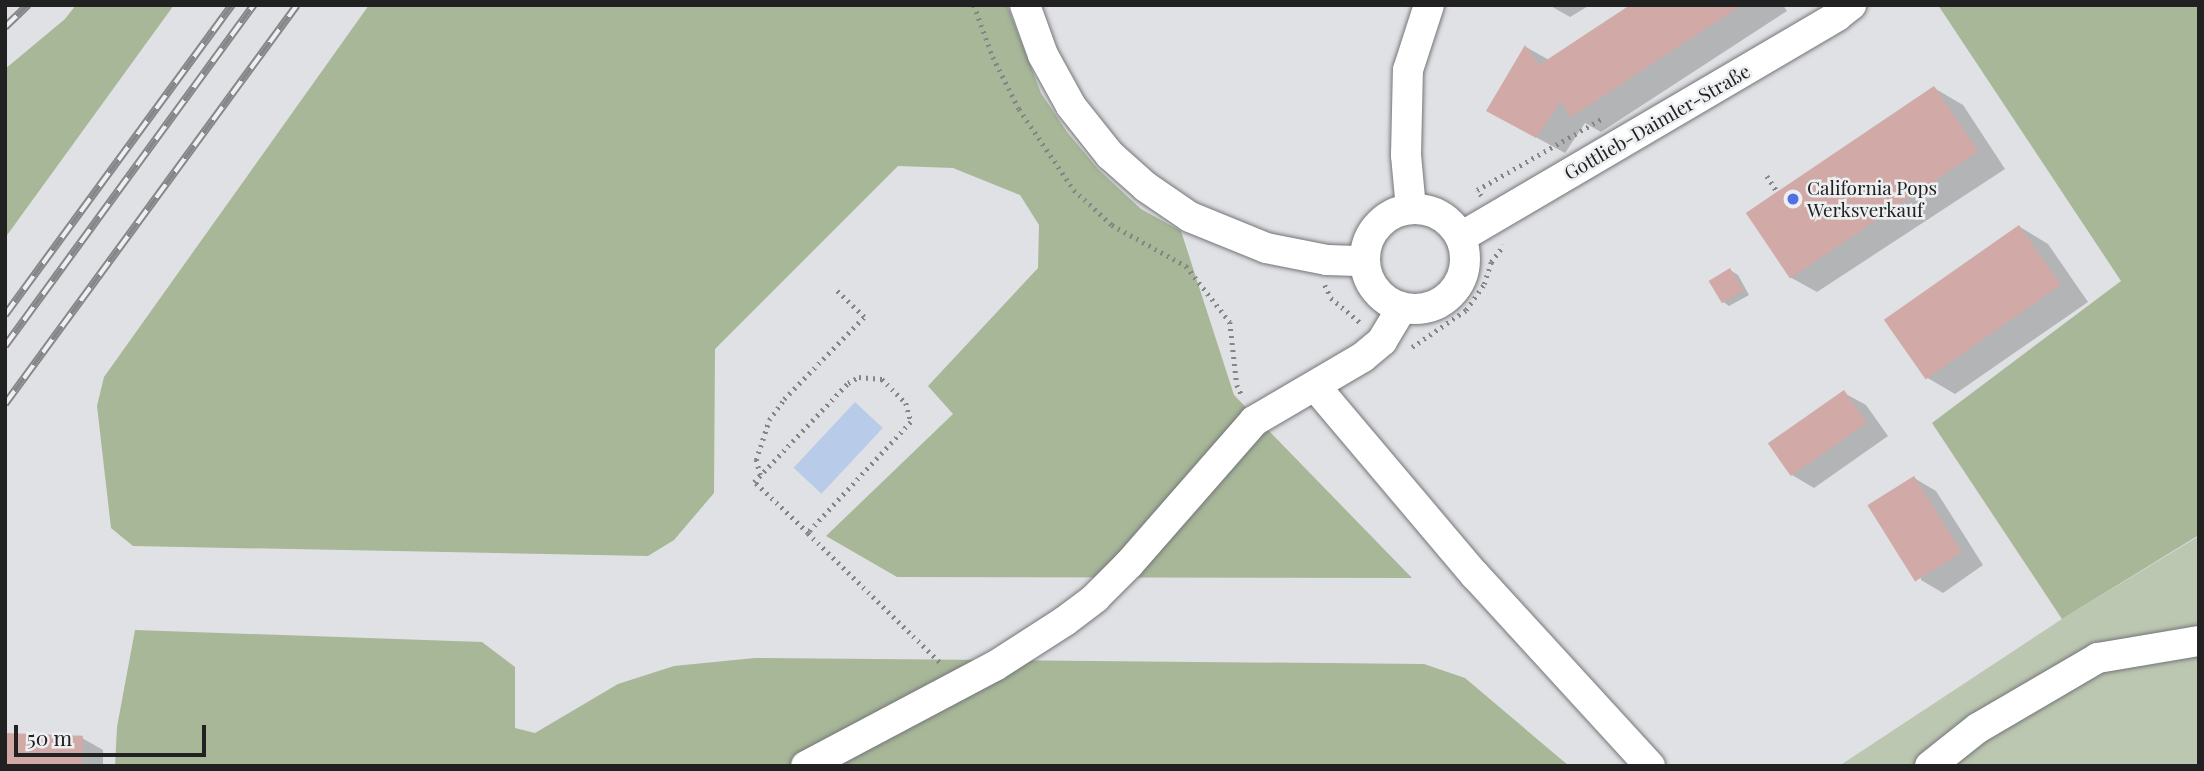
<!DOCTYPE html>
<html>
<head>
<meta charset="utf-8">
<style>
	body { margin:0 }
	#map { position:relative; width:2204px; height:771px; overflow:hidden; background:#e0e1e4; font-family:"Playfair Display",serif }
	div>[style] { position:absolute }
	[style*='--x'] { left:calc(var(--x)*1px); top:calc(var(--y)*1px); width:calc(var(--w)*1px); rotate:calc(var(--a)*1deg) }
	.green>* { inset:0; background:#bcc7b1 }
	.forest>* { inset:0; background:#a7b798 }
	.water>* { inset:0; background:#b8cbe9; transform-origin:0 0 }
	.shadow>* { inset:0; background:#0003 }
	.building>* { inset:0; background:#d1aaa7; transform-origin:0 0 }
	.path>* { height:4.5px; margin-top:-2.25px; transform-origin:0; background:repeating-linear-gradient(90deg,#848587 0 2px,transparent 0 7px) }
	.roads { filter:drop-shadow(0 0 2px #747578) drop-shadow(0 0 2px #747578) }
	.minor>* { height:30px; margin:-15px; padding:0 15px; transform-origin:15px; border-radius:15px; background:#fff }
	.minor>.ring { margin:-15px; padding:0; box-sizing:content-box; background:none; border:30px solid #fff; border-radius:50% }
	.rail>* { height:8px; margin-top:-4px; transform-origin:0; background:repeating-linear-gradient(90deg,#edeff1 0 16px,#868789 0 32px); box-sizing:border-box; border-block:2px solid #868789 }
	.dots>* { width:19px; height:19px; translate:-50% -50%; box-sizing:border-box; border:4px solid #edeff1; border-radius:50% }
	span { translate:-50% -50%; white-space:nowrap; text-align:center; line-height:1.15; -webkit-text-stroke:5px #edeff1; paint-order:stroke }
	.street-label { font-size:19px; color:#212122 }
	.poi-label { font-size:19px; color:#212122 }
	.left { translate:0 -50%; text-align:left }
	.frame { position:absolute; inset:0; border:7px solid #212122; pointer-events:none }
	.scale { position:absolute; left:14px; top:725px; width:192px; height:32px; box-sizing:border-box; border:4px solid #212122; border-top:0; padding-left:9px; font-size:21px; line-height:24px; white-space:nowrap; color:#212122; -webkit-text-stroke:5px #edeff1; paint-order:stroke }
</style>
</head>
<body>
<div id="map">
	<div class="green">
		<i style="clip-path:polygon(2199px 536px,2199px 766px,1839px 766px,2062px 619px)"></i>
	</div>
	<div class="forest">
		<i style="clip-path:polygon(76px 5px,174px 5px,5px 238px,5px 69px,65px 19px)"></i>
		<i style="clip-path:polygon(369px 5px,1007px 5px,1041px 93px,1067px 132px,1098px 169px,1141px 209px,1181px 231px,1234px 395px,1412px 578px,897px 577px,826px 536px,953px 414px,928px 386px,1038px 268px,1039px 225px,1020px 195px,953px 168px,898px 166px,715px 349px,714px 493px,674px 540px,648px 556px,133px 546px,111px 528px,97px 406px,104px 377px)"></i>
		<i style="clip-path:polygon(1938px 5px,2199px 5px,2199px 535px,2062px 619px,1932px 423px,2121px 281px)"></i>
		<i style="clip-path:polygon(135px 630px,482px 642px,515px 667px,515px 728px,535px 733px,618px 684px,674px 666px,755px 658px,1424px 664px,1465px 678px,1569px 766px,115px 766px,117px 727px)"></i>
	</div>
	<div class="water">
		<i style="left:855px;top:402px;width:38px;height:90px;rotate:43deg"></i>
	</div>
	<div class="shadow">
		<i style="clip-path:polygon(1549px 5px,1590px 5px,1570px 17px)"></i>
		<i style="clip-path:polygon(1633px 5px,1783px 5px,1787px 11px,1601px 132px,1585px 123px,1565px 153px,1517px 127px,1526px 47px,1549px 60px)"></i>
		<i style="clip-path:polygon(1934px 88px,1963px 105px,2005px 169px,1817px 292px,1788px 276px)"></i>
		<i style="clip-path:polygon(2020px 227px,2048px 244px,2088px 302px,1955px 394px,1926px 377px)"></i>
		<i style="clip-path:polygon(1730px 270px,1738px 275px,1749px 295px,1729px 306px,1722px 301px)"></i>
		<i style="clip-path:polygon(1844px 393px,1866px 405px,1888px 436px,1814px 488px,1792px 475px)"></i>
		<i style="clip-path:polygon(1914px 478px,1936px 491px,1983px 565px,1943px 593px,1921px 580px)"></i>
		<i style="clip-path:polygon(82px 738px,103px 750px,103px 766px,5px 766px)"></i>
	</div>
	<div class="building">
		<i style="clip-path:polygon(1630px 5px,1742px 5px,1571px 117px,1561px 101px,1536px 138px,1486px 111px,1525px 45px,1539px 65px)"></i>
		<i style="left:1934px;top:86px;width:79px;height:227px;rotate:56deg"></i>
		<i style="left:2019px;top:225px;width:73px;height:165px;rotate:55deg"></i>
		<i style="left:1730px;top:268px;width:26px;height:25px;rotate:59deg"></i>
		<i style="left:1844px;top:390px;width:40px;height:93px;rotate:55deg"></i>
		<i style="left:1914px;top:476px;width:90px;height:55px;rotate:58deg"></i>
		<i style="left:5px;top:733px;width:78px;height:33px;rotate:2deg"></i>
	</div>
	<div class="path">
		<i style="--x:974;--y:5;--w:55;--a:69.9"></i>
		<i style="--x:993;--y:57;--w:58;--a:63.4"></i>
		<i style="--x:1019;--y:109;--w:98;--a:55.8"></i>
		<i style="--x:1074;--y:190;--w:52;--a:42.6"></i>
		<i style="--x:1112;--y:225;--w:85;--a:29"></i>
		<i style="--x:1186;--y:266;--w:71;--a:51.8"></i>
		<i style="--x:1230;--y:322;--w:63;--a:83.7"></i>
		<i style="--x:1237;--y:385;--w:14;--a:65"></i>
		<i style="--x:1767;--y:176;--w:17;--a:57"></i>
		<i style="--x:1481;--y:196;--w:7;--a:-124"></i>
		<i style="--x:1477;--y:190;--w:145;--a:-29.7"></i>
		<i style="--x:1325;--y:285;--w:14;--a:65"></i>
		<i style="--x:1331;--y:298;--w:39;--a:40"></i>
		<i style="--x:1412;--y:347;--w:65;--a:-34.4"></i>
		<i style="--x:1466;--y:310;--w:32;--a:-55"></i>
		<i style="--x:1484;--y:284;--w:23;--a:-72"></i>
		<i style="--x:1491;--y:262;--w:21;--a:-53"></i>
		<i style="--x:760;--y:475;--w:16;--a:-105"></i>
		<i style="--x:756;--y:460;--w:42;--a:-72"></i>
		<i style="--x:769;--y:420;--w:26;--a:-54"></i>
		<i style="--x:784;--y:399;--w:115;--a:-45.7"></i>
		<i style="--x:864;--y:317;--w:39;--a:-136"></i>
		<i style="--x:808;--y:533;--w:74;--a:-136.6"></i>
		<i style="--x:754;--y:482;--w:137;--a:-46.5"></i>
		<i style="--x:848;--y:383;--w:13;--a:-29"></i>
		<i style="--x:859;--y:377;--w:23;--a:5"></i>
		<i style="--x:882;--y:379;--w:34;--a:45"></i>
		<i style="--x:906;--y:403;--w:20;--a:75"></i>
		<i style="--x:911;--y:422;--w:151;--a:132.9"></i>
		<i style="--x:808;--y:533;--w:187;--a:44.4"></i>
	</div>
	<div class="roads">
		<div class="minor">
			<i style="--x:1025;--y:5;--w:53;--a:70.2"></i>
			<i style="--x:1043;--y:55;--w:58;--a:61.2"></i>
			<i style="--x:1071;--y:106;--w:63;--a:51.5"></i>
			<i style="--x:1110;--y:155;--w:48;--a:41.6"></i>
			<i style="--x:1146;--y:187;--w:53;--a:34.3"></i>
			<i style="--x:1190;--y:217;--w:82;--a:22.2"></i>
			<i style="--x:1266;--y:248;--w:62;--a:11.1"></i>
			<i style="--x:1327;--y:260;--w:38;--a:2"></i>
			<i class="ring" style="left:1365px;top:209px;width:70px;height:70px"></i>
			<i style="--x:1411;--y:209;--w:54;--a:-95.3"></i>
			<i style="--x:1406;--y:155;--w:85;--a:-88.7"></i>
			<i style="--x:1408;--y:70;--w:68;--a:-72.1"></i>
			<i style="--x:1461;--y:237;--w:436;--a:-30.4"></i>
			<i style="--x:1837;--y:16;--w:18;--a:-38"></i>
			<i style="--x:1315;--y:386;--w:248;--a:49.8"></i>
			<i style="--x:1475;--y:575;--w:259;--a:47.5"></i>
			<i style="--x:806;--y:766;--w:214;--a:-27.9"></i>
			<i style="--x:995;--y:666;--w:83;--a:-32.7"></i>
			<i style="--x:1065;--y:621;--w:38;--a:-37"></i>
			<i style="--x:1095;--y:598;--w:48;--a:-45"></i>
			<i style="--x:1129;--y:564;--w:190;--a:-48.8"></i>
			<i style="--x:1254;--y:421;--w:126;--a:-30.4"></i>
			<i style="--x:1363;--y:357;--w:25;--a:-40"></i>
			<i style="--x:1382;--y:341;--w:39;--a:-59"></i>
			<i style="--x:1930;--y:766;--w:61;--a:-38.4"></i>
			<i style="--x:1978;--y:728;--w:139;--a:-30.3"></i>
			<i style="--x:2098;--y:658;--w:102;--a:-9.6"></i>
		</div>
	</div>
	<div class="rail">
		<i style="--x:5;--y:27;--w:32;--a:-44"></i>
		<i style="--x:5;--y:315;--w:384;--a:-53.8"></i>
		<i style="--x:5;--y:346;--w:422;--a:-53.9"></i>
		<i style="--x:5;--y:404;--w:494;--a:-53.8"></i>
	</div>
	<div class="dots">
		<i style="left:1793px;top:199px;background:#536fe4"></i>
	</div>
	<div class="street-label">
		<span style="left:1657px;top:122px;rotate:-30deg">Gottlieb-Daimler-Straße</span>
	</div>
	<div class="poi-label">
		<span class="left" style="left:1807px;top:199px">California Pops<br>Werksverkauf</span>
	</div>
	<div class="frame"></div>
	<div class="scale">50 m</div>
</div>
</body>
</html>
